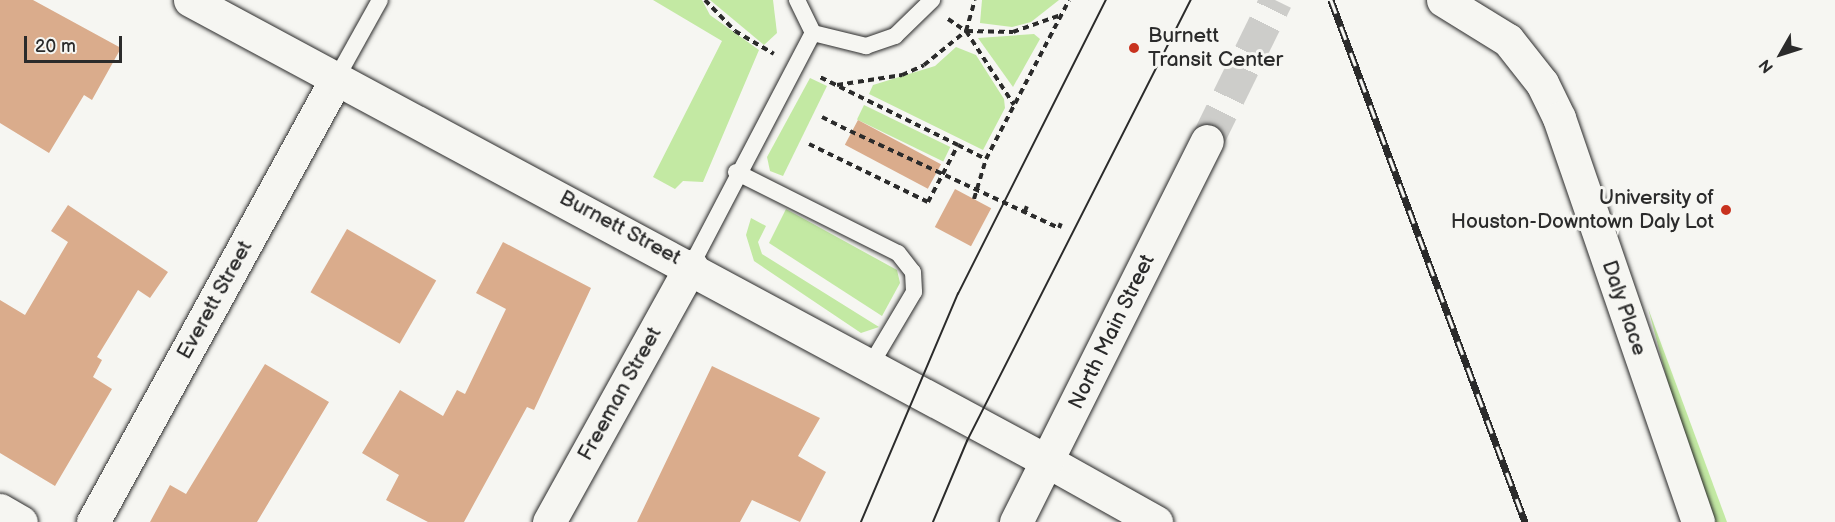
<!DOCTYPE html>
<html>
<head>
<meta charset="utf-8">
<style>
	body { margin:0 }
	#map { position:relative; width:1835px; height:522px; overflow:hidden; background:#f6f6f2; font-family:"Balsamiq Sans",sans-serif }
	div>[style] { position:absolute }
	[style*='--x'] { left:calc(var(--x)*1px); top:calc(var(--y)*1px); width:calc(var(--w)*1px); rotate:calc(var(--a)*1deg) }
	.green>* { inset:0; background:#c3e9a3; transform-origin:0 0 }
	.building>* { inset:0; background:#daac8c; transform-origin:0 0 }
	.secondary-tunnel>* { height:33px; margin-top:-16.5px; transform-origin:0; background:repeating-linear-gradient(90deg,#cdcdca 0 33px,transparent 0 49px) }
	.path>* { height:4px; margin-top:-2px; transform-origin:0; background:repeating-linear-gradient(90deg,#2b2b2b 0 6px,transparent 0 10.5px) }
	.roads { filter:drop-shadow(0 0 2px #2b2b2b) drop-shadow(0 0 2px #2b2b2b) }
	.lane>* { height:16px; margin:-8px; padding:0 8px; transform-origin:8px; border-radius:8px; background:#f6f6f2 }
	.street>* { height:33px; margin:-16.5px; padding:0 16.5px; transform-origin:16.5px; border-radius:16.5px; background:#f6f6f2 }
	.secondary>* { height:33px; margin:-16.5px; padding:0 16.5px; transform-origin:16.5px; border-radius:16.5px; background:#f6f6f2 }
	.tram>* { height:1.5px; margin:-0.75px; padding:0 0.75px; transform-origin:0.75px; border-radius:0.75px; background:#2b2b2b }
	.rail>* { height:7px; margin-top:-3.5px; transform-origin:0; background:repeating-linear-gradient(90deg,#f6f6f2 0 14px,#2b2b2b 0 28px); box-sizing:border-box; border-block:2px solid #2b2b2b }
	.path-bridge>* { height:4px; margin-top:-2px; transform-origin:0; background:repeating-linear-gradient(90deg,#2b2b2b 0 6px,transparent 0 10.5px) }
	.dots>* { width:16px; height:16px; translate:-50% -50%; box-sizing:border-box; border:3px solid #f6f6f2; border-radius:50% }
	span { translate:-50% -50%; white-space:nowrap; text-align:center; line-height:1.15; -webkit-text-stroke:6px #f6f6f2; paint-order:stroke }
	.poi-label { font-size:21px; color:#2b2b2b }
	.left { translate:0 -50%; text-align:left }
	.right { translate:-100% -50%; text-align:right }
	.street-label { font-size:21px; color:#2b2b2b }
	.north { position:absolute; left:1751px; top:24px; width:60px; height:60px; -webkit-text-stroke:4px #f6f6f2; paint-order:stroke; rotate:231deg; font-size:16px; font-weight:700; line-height:24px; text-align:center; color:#2b2b2b }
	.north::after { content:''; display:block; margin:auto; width:21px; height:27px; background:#2b2b2b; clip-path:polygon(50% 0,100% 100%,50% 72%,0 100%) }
	.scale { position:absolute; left:24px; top:36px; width:98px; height:27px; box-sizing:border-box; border:3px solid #2b2b2b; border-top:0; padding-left:8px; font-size:18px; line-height:21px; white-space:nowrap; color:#2b2b2b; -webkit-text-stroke:4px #f6f6f2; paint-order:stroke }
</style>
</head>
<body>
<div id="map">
	<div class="green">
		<i style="clip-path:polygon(653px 0,702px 0,710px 15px,759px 50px,703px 182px,683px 181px,675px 189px,653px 177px,722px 41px)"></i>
		<i style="clip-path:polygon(710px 0,773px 0,777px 33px,764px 45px)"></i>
		<i style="clip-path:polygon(982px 0,1059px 0,1031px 22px,1012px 27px,980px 23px)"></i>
		<i style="clip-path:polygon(1034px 34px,1040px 39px,1013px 87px,978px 38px)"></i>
		<i style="clip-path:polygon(956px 47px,976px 55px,1004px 99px,1005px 108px,983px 150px,869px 94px,873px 85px,935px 66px)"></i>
		<i style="clip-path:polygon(810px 78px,827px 86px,783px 176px,770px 171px,767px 157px)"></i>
		<i style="left:864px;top:105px;width:96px;height:16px;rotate:26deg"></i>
		<i style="clip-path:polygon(786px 209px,897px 270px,900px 283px,882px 316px,769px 243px)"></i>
		<i style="clip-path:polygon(751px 218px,766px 226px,758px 242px,762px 254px,879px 327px,861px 333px,754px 261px,746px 235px)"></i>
		<i style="clip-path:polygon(1648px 308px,1727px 522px,1714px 522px,1676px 413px)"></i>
	</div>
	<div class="building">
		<i style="clip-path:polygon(0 0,33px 0,121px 48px,92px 100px,84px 95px,49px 153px,0 123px)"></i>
		<i style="left:858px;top:120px;width:94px;height:28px;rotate:28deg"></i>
		<i style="left:955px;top:189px;width:41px;height:43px;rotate:28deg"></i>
		<i style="clip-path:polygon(68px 205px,168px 272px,150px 298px,138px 290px,97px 357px,102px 360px,93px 377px,112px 389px,55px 486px,0 453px,0 300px,25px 315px,68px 242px,51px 231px)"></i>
		<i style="left:347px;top:229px;width:103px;height:73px;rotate:30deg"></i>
		<i style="clip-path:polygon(503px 242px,591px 288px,534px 410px,527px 407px,464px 522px,428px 522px,386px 500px,399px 475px,362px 453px,400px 390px,443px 416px,457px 390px,465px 394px,506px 309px,476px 293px)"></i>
		<i style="clip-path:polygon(265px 364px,329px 402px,257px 522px,150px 522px,170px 485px,186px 494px)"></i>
		<i style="clip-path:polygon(712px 366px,820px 418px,798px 456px,826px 472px,800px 522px,752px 500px,740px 522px,637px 522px)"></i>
	</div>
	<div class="secondary-tunnel">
		<i style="--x:1207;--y:141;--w:157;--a:-63.9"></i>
	</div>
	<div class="path">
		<i style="--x:705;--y:0;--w:43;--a:45.9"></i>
		<i style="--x:735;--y:31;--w:45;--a:30.5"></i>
		<i style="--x:948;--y:19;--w:22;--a:34"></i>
		<i style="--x:966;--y:31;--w:88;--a:57"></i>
		<i style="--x:967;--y:31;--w:46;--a:1.2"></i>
		<i style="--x:1013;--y:32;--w:51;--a:-19.5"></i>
		<i style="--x:837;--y:85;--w:66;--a:-8.7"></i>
		<i style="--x:902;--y:75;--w:24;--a:-24"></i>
		<i style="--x:924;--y:65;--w:54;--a:-39"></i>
		<i style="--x:966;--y:31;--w:32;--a:-74"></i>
		<i style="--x:822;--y:117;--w:31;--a:27"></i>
		<i style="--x:809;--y:144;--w:132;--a:26"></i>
		<i style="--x:928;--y:202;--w:64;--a:-62.2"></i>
		<i style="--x:958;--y:145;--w:156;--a:-153.8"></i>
		<i style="--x:958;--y:145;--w:31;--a:27"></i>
		<i style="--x:974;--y:199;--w:42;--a:-73.3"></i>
		<i style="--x:986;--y:159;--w:179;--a:-62.4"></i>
		<i style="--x:1025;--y:211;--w:5;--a:-68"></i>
	</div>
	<div class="roads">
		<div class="lane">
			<i style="--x:797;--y:0;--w:37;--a:64"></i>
			<i style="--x:813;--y:33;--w:55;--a:13.8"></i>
			<i style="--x:866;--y:46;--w:31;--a:-19"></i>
			<i style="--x:895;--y:36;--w:52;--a:-44.2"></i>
			<i style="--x:336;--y:79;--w:90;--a:-60.9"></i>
			<i style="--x:736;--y:172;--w:181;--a:26.6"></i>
			<i style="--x:898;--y:253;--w:24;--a:52"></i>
			<i style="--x:913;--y:272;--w:20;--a:87"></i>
			<i style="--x:914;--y:292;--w:86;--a:120.7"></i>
			<i style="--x:691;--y:266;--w:263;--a:-62.4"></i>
		</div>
		<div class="street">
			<i style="--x:1443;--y:0;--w:76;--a:31.6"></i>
			<i style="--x:1508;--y:40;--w:55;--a:51.7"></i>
			<i style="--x:1542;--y:83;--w:39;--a:64"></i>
			<i style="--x:1559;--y:118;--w:427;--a:71"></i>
			<i style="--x:1047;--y:461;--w:125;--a:29.2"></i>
			<i style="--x:0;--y:510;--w:24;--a:30"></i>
			<i style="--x:93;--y:522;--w:505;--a:-61.25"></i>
			<i style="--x:549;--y:522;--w:293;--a:-61"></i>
		</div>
		<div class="secondary">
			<i style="--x:190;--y:0;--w:973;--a:28.28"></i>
			<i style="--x:1016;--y:522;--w:426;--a:-63.4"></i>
		</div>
	</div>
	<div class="tram">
		<i style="--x:861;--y:522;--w:248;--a:-67"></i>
		<i style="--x:958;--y:294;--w:329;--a:-63.3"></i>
		<i style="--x:933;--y:522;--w:88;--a:-67.2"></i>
		<i style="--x:967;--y:441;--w:495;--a:-63.1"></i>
	</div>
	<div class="rail">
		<i style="--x:1331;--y:0;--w:557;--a:69.61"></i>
	</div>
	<div class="path-bridge">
		<i style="--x:850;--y:131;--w:230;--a:24.9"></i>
		<i style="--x:1059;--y:228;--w:5;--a:-68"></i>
	</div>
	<div class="dots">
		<i style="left:1134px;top:48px;background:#c8321e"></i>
		<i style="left:1726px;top:210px;background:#c8321e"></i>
	</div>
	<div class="poi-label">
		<span class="left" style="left:1148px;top:48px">Burnett<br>Transit Center</span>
		<span class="right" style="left:1714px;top:210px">University of<br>Houston-Downtown Daly Lot</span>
	</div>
	<div class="street-label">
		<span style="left:620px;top:228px;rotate:28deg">Burnett Street</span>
		<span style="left:215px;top:300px;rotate:-61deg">Everett Street</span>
		<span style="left:1624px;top:308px;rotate:71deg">Daly Place</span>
		<span style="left:1112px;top:332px;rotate:-64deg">North Main Street</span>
		<span style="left:620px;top:394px;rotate:-61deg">Freeman Street</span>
	</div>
	<div class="north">N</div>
	<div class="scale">20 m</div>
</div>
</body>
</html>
